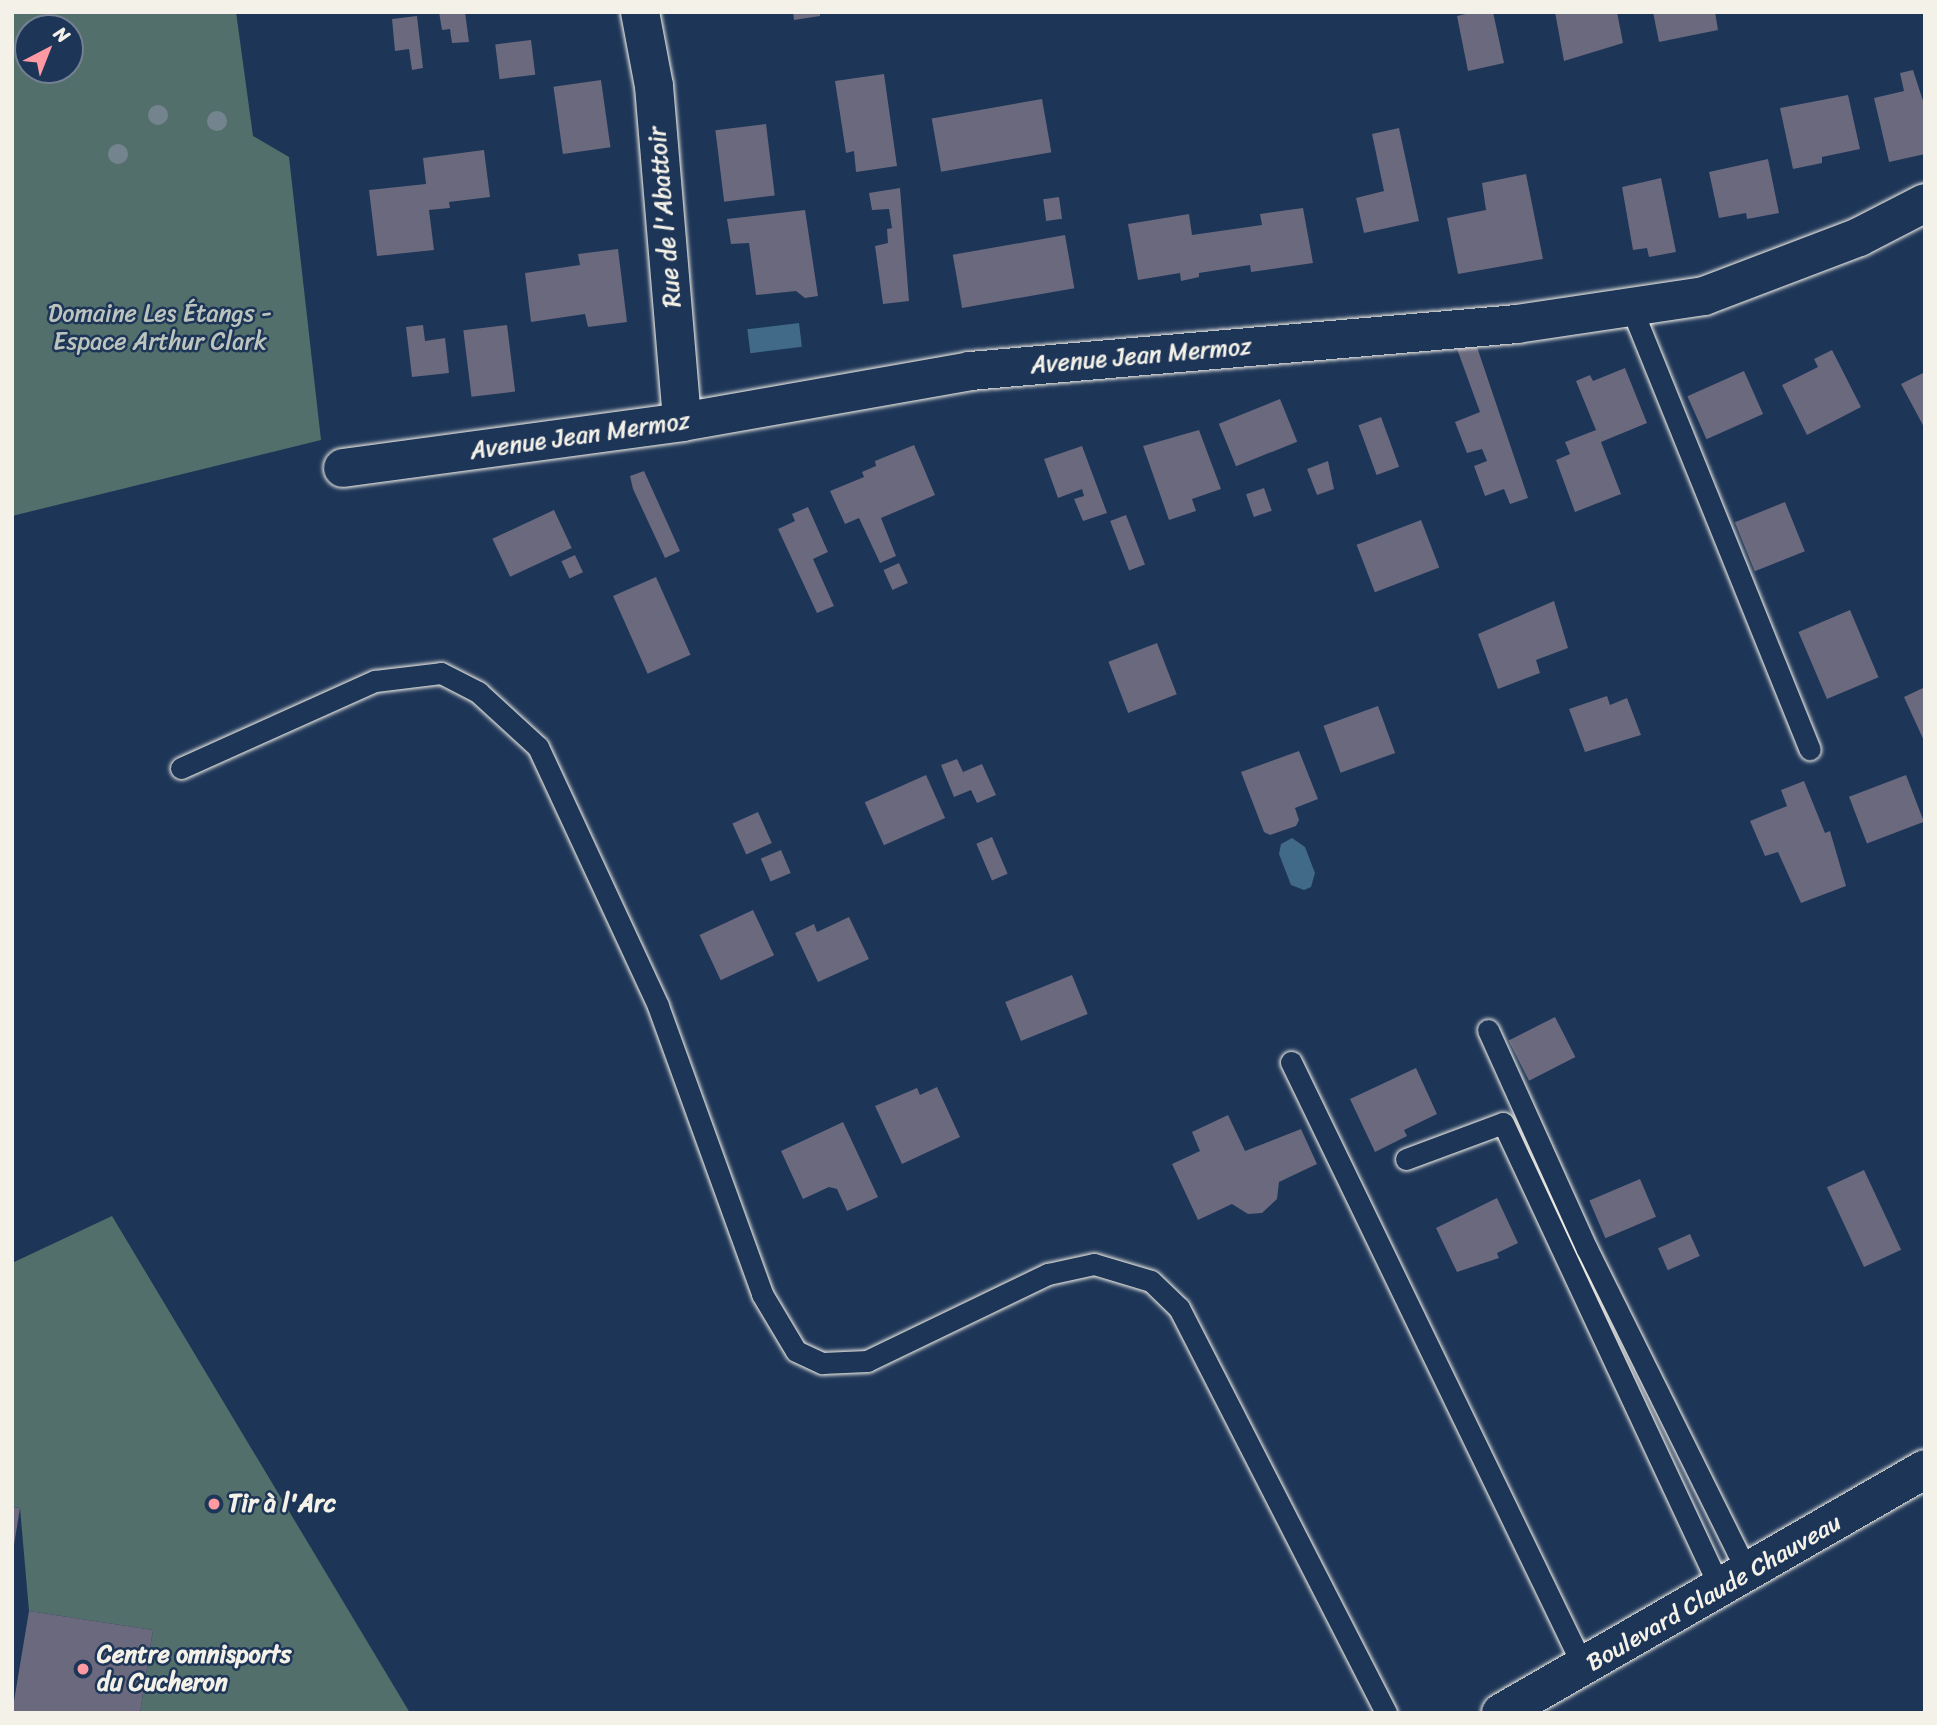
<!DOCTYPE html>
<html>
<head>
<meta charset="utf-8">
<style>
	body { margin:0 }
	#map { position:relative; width:1937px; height:1725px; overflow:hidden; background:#1d3557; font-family:Sriracha,sans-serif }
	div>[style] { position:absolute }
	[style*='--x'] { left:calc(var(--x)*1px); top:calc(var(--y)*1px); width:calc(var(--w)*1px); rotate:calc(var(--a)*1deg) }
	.green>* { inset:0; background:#536f6c }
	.water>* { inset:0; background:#406a87; transform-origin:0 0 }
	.building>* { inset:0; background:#6a697e; transform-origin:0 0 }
	.roads { filter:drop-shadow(0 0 2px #f4f1e8) drop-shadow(0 0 2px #f4f1e8) }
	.service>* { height:21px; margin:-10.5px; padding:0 10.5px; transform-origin:10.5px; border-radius:10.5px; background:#1d3557 }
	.minor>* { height:38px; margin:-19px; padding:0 19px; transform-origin:19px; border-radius:19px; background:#1d3557 }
	.trees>* { width:20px; height:20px; margin:-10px; border-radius:50%; background:#74848f }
	.dots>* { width:19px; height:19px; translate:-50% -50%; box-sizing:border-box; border:4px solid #1d3557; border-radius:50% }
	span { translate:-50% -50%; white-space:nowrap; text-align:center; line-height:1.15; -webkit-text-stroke:5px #1d3557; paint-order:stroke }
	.street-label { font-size:24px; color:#f4f1e8 }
	.park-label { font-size:24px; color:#bcc4bd }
	.poi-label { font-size:24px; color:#f4f1e8; font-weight:700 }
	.left { translate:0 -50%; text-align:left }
	.frame { position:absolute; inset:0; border:14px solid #f4f1e8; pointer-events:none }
	.north { position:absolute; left:14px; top:14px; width:70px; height:70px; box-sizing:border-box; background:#1d3557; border:2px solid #738091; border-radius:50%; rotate:42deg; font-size:19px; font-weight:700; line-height:28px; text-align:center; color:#f4f1e8 }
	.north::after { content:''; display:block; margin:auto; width:24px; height:32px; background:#ff9aa2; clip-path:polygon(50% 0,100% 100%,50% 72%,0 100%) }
</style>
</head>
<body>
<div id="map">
	<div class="green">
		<i style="clip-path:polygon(evenodd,12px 12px,236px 12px,253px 136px,289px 157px,321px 440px,12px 516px,12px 12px,28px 28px,70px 28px,70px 70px,28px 70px,28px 28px)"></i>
		<i style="clip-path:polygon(112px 1216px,410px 1713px,140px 1713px,153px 1630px,29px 1611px,20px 1508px,12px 1507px,12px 1263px)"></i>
	</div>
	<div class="water">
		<i style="left:799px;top:323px;width:24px;height:52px;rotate:83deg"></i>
		<i style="clip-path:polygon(1292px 838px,1305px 847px,1315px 873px,1311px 887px,1304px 890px,1291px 885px,1279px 854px,1281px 844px)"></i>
	</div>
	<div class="building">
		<i style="clip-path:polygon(439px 12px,465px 12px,469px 42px,452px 43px,450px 29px,442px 30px)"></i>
		<i style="clip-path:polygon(793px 12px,820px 12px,820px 16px,794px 20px)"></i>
		<i style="clip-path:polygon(1474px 12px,1493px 12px,1504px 63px,1468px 71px,1457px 16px)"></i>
		<i style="clip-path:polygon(1555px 12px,1617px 12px,1623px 43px,1564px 61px)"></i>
		<i style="clip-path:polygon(1653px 12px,1715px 12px,1718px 30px,1659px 42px)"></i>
		<i style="clip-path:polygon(417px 16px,423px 68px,412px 70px,409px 49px,395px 51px,392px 19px)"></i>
		<i style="left:531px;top:40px;width:35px;height:36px;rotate:83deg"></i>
		<i style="clip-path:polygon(1913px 70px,1925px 107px,1925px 154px,1889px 162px,1874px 98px,1904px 91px,1900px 73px)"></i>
		<i style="clip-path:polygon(884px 74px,897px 166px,856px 172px,854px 151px,846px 153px,835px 81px)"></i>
		<i style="left:601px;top:80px;width:68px;height:48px;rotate:82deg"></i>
		<i style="clip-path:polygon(1848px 95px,1860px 149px,1822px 157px,1822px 163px,1793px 169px,1780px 108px)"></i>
		<i style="left:1042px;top:99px;width:54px;height:112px;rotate:80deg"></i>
		<i style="left:766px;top:124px;width:72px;height:51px;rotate:83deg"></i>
		<i style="clip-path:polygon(1399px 128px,1419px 221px,1364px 233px,1356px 198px,1384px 191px,1372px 134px)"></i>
		<i style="clip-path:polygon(484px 150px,490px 197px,449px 202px,450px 208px,429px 210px,434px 250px,377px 256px,369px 190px,426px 184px,423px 158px)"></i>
		<i style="clip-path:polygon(1768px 159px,1779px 213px,1747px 219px,1746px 213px,1719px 218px,1709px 172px)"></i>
		<i style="clip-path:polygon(1526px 174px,1543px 259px,1458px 274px,1447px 218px,1486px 210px,1482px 183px)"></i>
		<i style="clip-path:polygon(1661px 178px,1676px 252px,1649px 257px,1647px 248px,1633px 250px,1622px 187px)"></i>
		<i style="clip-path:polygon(900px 188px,909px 301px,883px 304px,875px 246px,888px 243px,887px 229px,892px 228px,889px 209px,872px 210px,869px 193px)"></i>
		<i style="left:1059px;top:197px;width:22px;height:16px;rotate:82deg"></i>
		<i style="clip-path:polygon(1303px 208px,1313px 263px,1251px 272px,1250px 265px,1199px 273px,1199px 277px,1181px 281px,1180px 273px,1138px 280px,1128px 224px,1189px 214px,1192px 235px,1262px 225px,1260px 214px)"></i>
		<i style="clip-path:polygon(805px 210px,818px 296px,805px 298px,796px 291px,756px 295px,749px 243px,731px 244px,727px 219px)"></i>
		<i style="left:1065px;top:235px;width:54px;height:114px;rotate:80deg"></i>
		<i style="clip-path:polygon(618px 249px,627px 322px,588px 327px,585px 314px,531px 322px,525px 273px,580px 265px,578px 254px)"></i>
		<i style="clip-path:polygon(423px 325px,425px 341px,445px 338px,449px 373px,412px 377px,406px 327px)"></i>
		<i style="left:507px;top:325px;width:67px;height:44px;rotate:83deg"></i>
		<i style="clip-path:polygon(1477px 347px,1528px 498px,1510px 504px,1504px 489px,1485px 496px,1474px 466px,1487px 461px,1482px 449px,1467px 453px,1455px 422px,1480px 412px,1457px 349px)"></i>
		<i style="clip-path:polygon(1832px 350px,1861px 407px,1807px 435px,1782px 385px,1818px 367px,1814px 359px)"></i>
		<i style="clip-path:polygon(1625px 368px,1647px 423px,1601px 442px,1621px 494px,1575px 512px,1556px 460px,1570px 454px,1565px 442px,1596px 430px,1576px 381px,1590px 375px,1593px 381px)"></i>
		<i style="left:1744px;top:371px;width:47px;height:62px;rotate:66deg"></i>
		<i style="clip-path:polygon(1925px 372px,1925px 429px,1901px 384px)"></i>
		<i style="left:1280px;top:399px;width:46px;height:66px;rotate:68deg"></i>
		<i style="left:1381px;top:417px;width:53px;height:24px;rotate:70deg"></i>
		<i style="clip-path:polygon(1199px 430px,1221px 489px,1192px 499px,1196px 511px,1169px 520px,1143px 446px)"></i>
		<i style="clip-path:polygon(914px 445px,935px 495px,881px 518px,896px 556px,880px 563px,859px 518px,845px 524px,830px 491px,864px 477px,862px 472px,876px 466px,875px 461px)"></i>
		<i style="clip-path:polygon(1082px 446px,1107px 513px,1083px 521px,1074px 499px,1084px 496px,1082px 489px,1058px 498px,1044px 459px)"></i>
		<i style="clip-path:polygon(1328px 461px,1334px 489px,1317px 495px,1307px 469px)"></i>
		<i style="clip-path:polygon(644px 471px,680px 551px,665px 558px,633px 489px,630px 476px)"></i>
		<i style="left:1264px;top:488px;width:24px;height:19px;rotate:71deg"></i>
		<i style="left:1785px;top:502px;width:53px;height:54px;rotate:68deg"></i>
		<i style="clip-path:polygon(808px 507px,828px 552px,813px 559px,834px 606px,817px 613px,778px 529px,795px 521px,792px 514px)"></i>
		<i style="left:554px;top:510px;width:42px;height:68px;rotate:65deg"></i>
		<i style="left:1126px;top:515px;width:53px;height:17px;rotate:69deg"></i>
		<i style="left:1421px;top:520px;width:51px;height:69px;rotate:69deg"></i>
		<i style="left:575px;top:555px;width:19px;height:15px;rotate:65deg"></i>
		<i style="left:899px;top:563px;width:22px;height:17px;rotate:66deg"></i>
		<i style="left:656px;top:577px;width:85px;height:47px;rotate:66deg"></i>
		<i style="clip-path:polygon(1554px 601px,1568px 648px,1536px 660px,1540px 673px,1498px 689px,1478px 634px)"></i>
		<i style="left:1850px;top:610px;width:73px;height:56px;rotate:67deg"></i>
		<i style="left:1157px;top:643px;width:55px;height:52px;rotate:69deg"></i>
		<i style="clip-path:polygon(1925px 687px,1925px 743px,1904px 697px)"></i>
		<i style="clip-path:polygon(1607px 696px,1610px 705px,1627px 698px,1641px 735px,1585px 752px,1569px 709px)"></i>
		<i style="left:1378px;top:706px;width:50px;height:58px;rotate:70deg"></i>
		<i style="clip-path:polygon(1299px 751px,1318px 799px,1295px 808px,1299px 820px,1296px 826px,1270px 835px,1264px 832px,1241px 772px)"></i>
		<i style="clip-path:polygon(957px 759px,963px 772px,982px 764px,996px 795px,977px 803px,971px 790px,954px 797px,941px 765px)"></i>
		<i style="left:926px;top:775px;width:47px;height:67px;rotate:66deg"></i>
		<i style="left:1906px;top:775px;width:50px;height:61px;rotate:69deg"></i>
		<i style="clip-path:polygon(1804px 781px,1825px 833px,1830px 831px,1846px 886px,1801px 903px,1778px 852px,1765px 856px,1750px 821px,1787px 806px,1781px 790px)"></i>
		<i style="left:758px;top:812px;width:34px;height:28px;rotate:66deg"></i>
		<i style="left:992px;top:837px;width:40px;height:17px;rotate:67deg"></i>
		<i style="left:781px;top:850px;width:25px;height:22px;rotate:67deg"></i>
		<i style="left:753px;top:910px;width:50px;height:59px;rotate:65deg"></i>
		<i style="clip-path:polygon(849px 917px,869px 959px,818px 982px,795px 933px,814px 924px,817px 932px)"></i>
		<i style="left:1072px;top:975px;width:42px;height:72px;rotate:68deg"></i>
		<i style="left:1555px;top:1017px;width:45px;height:52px;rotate:63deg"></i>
		<i style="clip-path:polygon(1416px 1068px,1437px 1114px,1404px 1130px,1407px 1136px,1375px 1152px,1350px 1099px)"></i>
		<i style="clip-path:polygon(937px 1087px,960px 1137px,902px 1164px,875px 1106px,917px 1088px,920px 1095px)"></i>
		<i style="clip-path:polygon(1228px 1115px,1245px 1151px,1301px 1129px,1317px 1164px,1279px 1182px,1277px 1199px,1262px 1213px,1248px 1214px,1232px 1204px,1198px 1220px,1172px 1164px,1200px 1151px,1192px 1132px)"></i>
		<i style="clip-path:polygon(843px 1122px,878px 1197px,847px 1211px,837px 1189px,829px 1187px,803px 1199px,781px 1151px)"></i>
		<i style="left:1864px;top:1170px;width:88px;height:41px;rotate:65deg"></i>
		<i style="left:1640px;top:1179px;width:41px;height:55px;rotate:67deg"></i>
		<i style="clip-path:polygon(1497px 1198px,1518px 1243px,1497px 1253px,1499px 1258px,1457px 1272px,1436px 1228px)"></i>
		<i style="left:1690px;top:1234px;width:24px;height:35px;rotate:66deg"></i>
		<i style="clip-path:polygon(12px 1507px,20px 1508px,14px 1545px,12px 1545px)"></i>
		<i style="clip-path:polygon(29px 1611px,153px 1630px,140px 1713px,12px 1713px)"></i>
	</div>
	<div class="roads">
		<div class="service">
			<i style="--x:1631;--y:307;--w:477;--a:68"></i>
			<i style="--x:181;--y:768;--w:213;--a:-24.2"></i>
			<i style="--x:375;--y:681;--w:66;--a:-6.9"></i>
			<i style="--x:441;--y:673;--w:42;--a:27.2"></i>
			<i style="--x:478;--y:692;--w:81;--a:42.5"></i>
			<i style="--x:538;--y:747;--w:285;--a:65.1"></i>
			<i style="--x:658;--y:1006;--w:306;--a:70.1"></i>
			<i style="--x:762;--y:1294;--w:66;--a:59.2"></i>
			<i style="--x:796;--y:1351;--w:29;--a:25"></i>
			<i style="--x:822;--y:1363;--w:45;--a:-2.5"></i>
			<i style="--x:867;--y:1361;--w:201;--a:-25.7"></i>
			<i style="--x:1048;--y:1274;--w:47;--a:-12.3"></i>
			<i style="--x:1094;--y:1264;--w:59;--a:16.6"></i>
			<i style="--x:1151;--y:1281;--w:39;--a:44"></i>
			<i style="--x:1179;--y:1308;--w:455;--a:62.9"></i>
			<i style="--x:1488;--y:1030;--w:240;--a:65.7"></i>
			<i style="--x:1587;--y:1249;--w:363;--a:63.6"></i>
			<i style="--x:1291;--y:1062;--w:673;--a:64.2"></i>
			<i style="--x:1406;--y:1159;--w:103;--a:-20.4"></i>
			<i style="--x:1503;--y:1123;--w:515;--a:64.98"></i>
		</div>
		<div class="minor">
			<i style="--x:640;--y:12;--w:75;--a:79.3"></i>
			<i style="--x:654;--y:86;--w:337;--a:85.2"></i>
			<i style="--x:343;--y:468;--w:342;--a:-7.7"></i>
			<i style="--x:682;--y:422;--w:292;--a:-10"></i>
			<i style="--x:970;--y:371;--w:549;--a:-4.91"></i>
			<i style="--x:1517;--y:324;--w:189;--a:-8.5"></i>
			<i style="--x:1704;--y:296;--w:166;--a:-20.8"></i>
			<i style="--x:1859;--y:237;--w:74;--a:-27.3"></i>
			<i style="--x:1501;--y:1713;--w:489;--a:-29.9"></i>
		</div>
	</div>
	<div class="trees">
		<i style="left:158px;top:115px"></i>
		<i style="left:217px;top:121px"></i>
		<i style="left:118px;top:154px"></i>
	</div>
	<div class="dots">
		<i style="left:214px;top:1504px;background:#ff9aa2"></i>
		<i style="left:83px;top:1669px;background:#ff9aa2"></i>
	</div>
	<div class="street-label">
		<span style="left:665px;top:217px;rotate:-95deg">Rue de l'Abattoir</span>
		<span style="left:1141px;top:356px;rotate:-5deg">Avenue Jean Mermoz</span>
		<span style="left:580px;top:436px;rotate:-8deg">Avenue Jean Mermoz</span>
		<span style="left:1714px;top:1593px;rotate:-30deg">Boulevard Claude Chauveau</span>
	</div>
	<div class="park-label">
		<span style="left:160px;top:328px">Domaine Les Étangs -<br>Espace Arthur Clark</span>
	</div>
	<div class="poi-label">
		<span class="left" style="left:228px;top:1504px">Tir à l'Arc</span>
		<span class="left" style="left:97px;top:1669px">Centre omnisports<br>du Cucheron</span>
	</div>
	<div class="frame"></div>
	<div class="north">N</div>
</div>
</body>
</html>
